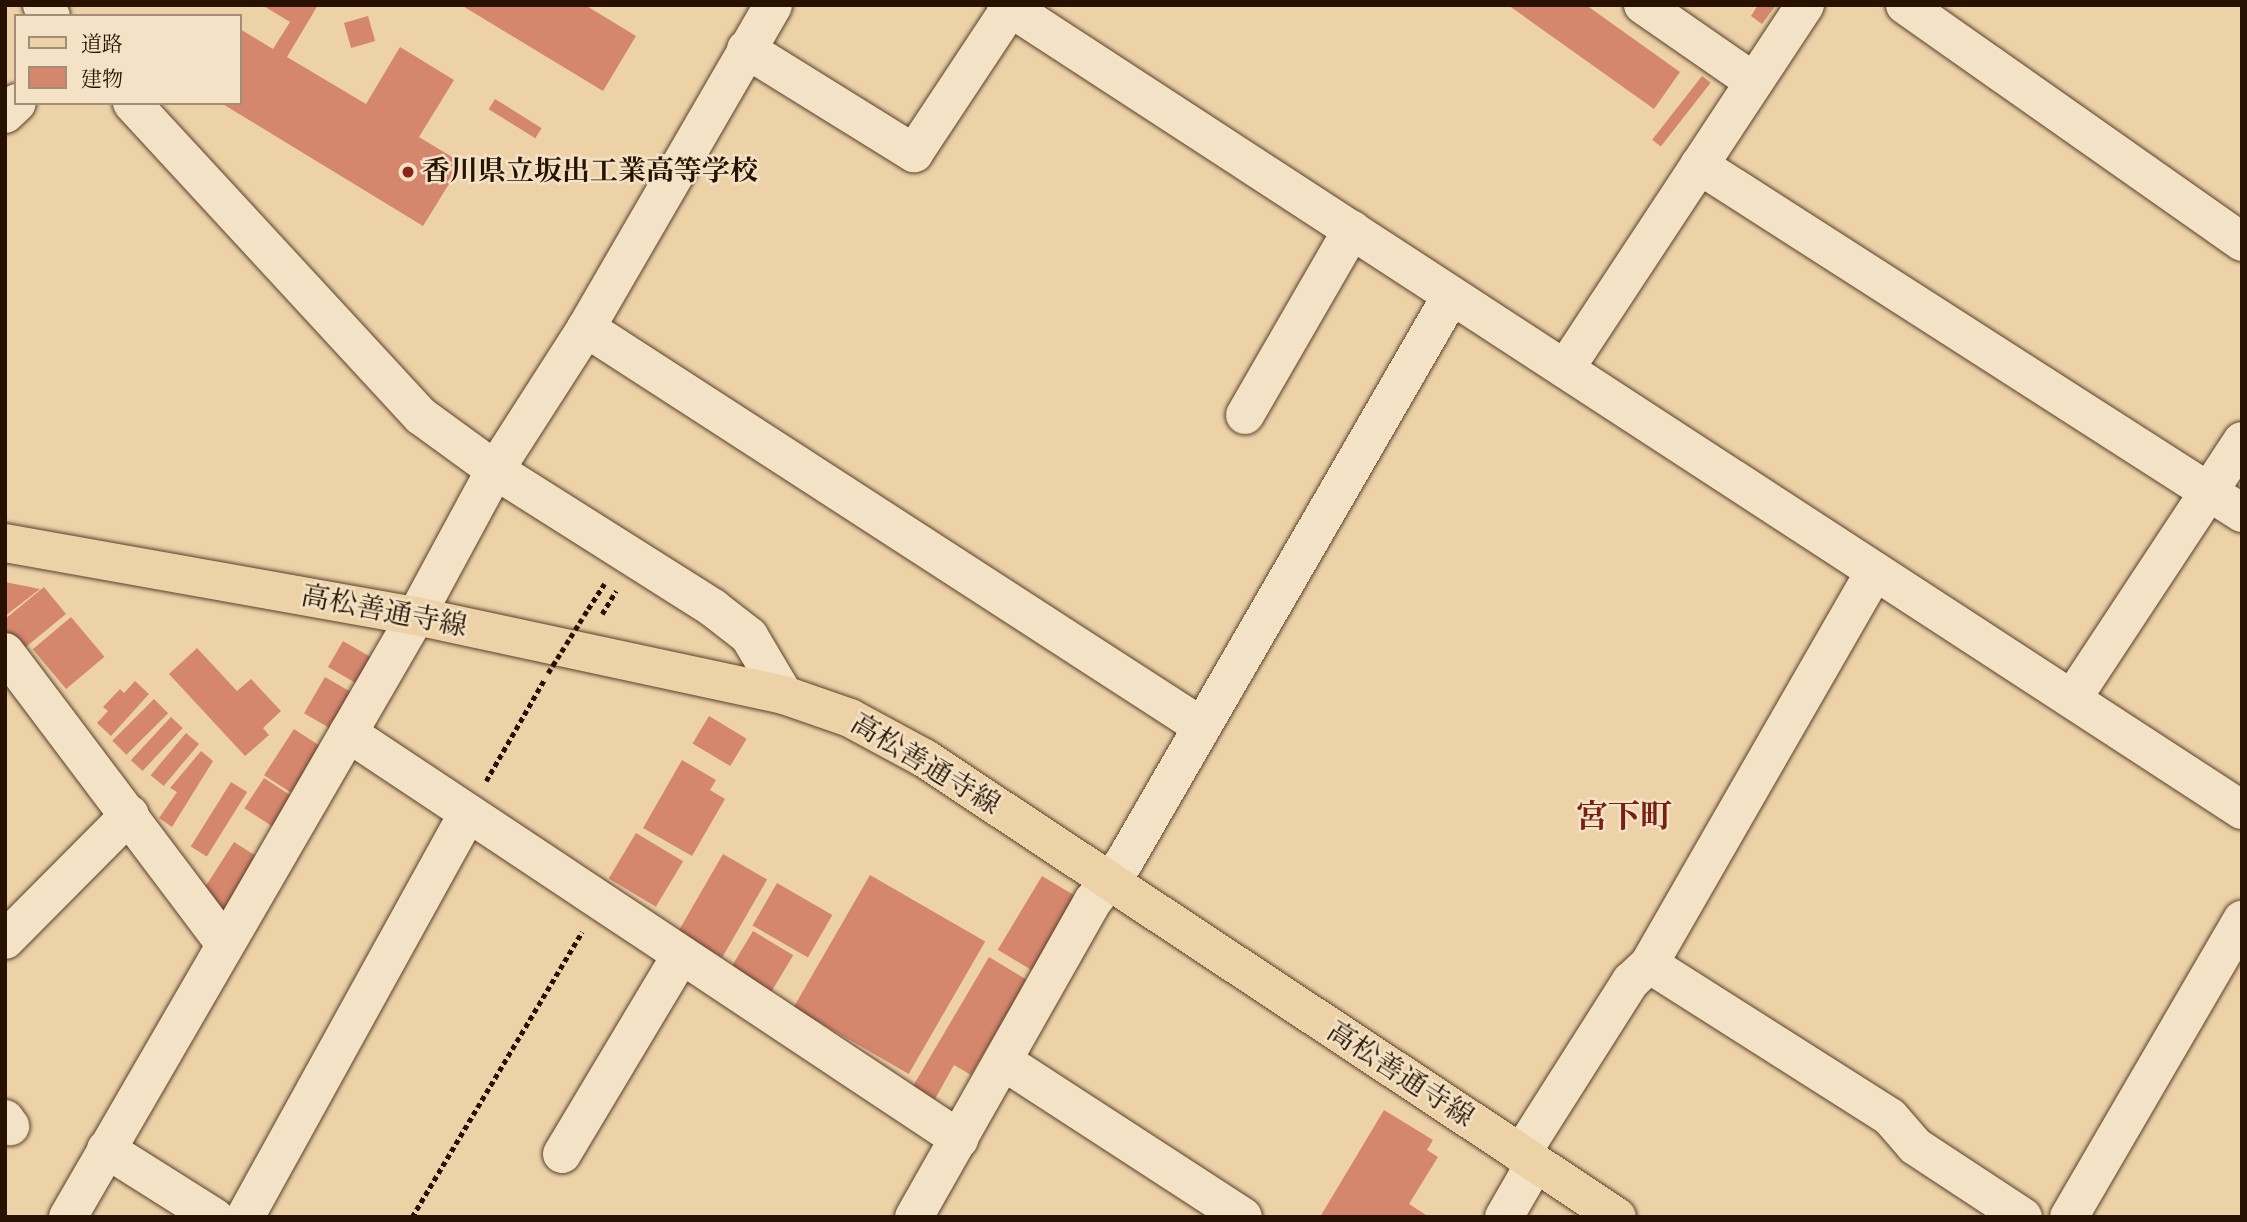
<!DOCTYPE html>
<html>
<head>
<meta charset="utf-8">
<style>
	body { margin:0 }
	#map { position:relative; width:2247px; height:1222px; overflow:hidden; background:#edd2a8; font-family:"IM FELL DW Pica","Noto Serif JP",serif }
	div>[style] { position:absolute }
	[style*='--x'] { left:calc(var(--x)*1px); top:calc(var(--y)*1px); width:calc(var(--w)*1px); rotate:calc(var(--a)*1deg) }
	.building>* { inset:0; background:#d5876d; transform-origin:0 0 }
	.path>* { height:4.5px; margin-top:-2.25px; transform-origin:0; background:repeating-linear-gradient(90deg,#281100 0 5px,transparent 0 8.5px) }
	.roads { filter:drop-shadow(0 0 2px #59412a) drop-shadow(0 0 2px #59412a) }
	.minor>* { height:38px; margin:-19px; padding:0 19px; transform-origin:19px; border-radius:19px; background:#f3e2c6 }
	.major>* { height:38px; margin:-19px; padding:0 19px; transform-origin:19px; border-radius:19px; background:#edd2a8 }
	.path-bridge>* { height:4.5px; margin-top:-2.25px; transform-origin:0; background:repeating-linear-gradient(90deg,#281100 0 5px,transparent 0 8.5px) }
	.dots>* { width:19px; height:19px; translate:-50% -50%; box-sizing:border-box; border:4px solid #f3e2c6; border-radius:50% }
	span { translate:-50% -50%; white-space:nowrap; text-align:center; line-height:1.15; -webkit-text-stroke:5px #f3e2c6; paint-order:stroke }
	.poi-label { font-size:28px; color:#281100; font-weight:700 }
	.left { translate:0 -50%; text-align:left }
	.street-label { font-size:28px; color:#281100 }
	.quarter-label { font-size:32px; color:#7a1f14; font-weight:700 }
	.frame { position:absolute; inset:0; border:7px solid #281100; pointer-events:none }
	.legend { position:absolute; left:14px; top:14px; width:228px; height:91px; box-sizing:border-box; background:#f3e2c6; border:2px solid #a28e77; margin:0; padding:9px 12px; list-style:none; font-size:21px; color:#281100 }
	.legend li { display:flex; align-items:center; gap:14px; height:35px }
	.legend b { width:35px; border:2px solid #a28e77 }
</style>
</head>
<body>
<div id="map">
	<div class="building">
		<i style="clip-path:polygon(262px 5px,318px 5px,287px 57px,366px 104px,400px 47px,454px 80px,419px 137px,462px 163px,423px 226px,221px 103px,240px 103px,240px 29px,273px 49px,290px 22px)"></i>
		<i style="clip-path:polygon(461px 5px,585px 5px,636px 36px,603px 91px)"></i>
		<i style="clip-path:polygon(1508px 5px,1586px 5px,1680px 72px,1654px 109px)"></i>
		<i style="clip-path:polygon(1758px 5px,1776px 5px,1762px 24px,1751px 16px)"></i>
		<i style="left:368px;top:16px;width:26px;height:25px;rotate:74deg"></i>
		<i style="left:1702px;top:76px;width:11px;height:81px;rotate:38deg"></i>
		<i style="left:495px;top:99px;width:55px;height:12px;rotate:32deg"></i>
		<i style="clip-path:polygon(5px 582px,40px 589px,5px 616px)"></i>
		<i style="clip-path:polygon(44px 587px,66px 614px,21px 651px,5px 632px,5px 619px)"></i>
		<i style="left:71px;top:617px;width:52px;height:50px;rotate:50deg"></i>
		<i style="left:343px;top:641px;width:34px;height:30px;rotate:30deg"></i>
		<i style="clip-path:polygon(197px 648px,237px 691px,251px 679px,281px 711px,263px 728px,269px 735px,245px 756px,169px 674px)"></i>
		<i style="left:325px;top:677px;width:34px;height:42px;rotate:30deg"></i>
		<i style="clip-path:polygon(135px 681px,149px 694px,111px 736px,97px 723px,108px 711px,103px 707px,120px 689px,124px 693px)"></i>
		<i style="left:154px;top:699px;width:20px;height:59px;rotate:45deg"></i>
		<i style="left:709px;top:716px;width:44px;height:32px;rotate:31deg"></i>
		<i style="left:171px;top:717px;width:16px;height:59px;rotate:43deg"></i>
		<i style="left:294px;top:729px;width:37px;height:55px;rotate:33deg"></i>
		<i style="left:186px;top:733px;width:17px;height:55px;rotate:40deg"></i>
		<i style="clip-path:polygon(201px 751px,213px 761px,172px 827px,159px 818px,177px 792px,170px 788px)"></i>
		<i style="clip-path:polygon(682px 760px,716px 780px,710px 790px,725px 799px,692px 856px,643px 828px)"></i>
		<i style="left:264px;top:778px;width:40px;height:36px;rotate:33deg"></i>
		<i style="left:231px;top:782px;width:19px;height:76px;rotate:32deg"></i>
		<i style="left:636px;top:833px;width:55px;height:53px;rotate:31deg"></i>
		<i style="clip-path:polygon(234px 842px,259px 858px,222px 917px,202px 892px)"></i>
		<i style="left:723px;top:854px;width:51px;height:90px;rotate:30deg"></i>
		<i style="left:870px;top:875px;width:133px;height:153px;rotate:30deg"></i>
		<i style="left:1042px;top:876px;width:41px;height:86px;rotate:31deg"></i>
		<i style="left:777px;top:883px;width:64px;height:49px;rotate:30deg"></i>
		<i style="left:753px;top:931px;width:47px;height:43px;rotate:31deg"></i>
		<i style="clip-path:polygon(989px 957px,1027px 980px,971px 1075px,954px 1065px,935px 1099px,913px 1086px)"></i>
		<i style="clip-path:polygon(1384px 1110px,1433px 1140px,1427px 1150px,1438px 1157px,1409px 1204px,1429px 1217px,1320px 1217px)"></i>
	</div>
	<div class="path">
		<i style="--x:588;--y:609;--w:30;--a:-57"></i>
		<i style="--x:602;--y:614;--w:27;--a:-59"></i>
		<i style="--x:486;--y:781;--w:116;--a:-60.1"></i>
		<i style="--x:412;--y:1217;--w:332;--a:-59.2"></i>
	</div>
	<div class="roads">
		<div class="minor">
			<i style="--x:42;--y:5;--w:14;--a:51"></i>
			<i style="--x:1006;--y:5;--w:1475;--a:33.08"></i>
			<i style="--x:1643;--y:5;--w:135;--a:34.7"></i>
			<i style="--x:1905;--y:5;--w:412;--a:35.1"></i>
			<i style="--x:746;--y:49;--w:198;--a:31.8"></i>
			<i style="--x:914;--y:153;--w:174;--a:-56.5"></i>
			<i style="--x:132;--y:103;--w:426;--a:47.3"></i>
			<i style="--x:421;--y:416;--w:92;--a:36.1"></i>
			<i style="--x:495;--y:470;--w:258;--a:32.3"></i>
			<i style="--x:713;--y:608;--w:46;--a:37.9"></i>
			<i style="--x:749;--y:636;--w:69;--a:59.3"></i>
			<i style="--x:5;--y:114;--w:16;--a:-43"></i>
			<i style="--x:1699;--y:165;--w:645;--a:32.66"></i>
			<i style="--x:586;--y:328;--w:733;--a:32.91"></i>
			<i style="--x:1565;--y:369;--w:436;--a:-56.6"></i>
			<i style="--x:1245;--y:415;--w:214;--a:-60"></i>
			<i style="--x:5;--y:652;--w:364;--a:53"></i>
			<i style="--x:2072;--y:699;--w:309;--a:-56.6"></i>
			<i style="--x:348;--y:733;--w:734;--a:33.6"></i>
			<i style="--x:5;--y:940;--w:177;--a:-45.2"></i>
			<i style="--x:1649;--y:964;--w:285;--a:32.4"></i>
			<i style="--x:1890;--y:1117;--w:38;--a:49"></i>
			<i style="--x:1915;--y:1146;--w:129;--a:33.3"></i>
			<i style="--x:1003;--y:1061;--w:286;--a:33"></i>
			<i style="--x:5;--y:1119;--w:9;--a:54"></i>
			<i style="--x:106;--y:1149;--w:128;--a:32.2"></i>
			<i style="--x:562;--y:1154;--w:232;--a:-59.1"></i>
			<i style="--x:1521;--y:1154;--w:205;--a:-57.6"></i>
			<i style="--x:1631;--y:981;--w:25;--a:-43"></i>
			<i style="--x:1649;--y:964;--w:453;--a:-60.1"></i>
			<i style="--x:68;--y:1217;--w:694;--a:-59.93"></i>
			<i style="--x:416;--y:616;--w:166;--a:-61.6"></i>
			<i style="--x:495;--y:470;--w:169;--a:-57.3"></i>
			<i style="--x:586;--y:328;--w:373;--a:-59.9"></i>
			<i style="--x:245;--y:1217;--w:459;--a:-61.1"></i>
			<i style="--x:914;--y:1217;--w:363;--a:-60.5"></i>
			<i style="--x:1093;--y:901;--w:50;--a:-51.5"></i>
			<i style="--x:1124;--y:862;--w:654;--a:-59.98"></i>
			<i style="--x:1504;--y:1217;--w:62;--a:-60.1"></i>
			<i style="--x:2069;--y:1217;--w:344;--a:-59.8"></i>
		</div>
		<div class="major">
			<i style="--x:5;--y:543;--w:417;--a:10.1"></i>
			<i style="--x:416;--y:616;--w:376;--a:12.1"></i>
			<i style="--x:784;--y:695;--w:70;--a:19.2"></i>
			<i style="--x:850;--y:718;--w:84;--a:28.4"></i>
			<i style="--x:924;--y:758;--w:831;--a:33.52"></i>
		</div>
	</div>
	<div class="path-bridge">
		<i style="--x:548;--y:673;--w:75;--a:-58"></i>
	</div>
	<div class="dots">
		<i style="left:408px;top:172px;background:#8f2418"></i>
	</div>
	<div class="poi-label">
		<span class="left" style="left:422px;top:172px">香川県立坂出工業高等学校</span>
	</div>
	<div class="street-label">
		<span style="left:384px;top:612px;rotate:11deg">高松善通寺線</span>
		<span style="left:925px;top:765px;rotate:31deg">高松善通寺線</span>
		<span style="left:1400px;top:1075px;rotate:33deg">高松善通寺線</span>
	</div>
	<div class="quarter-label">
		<span style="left:1624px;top:818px">宮下町</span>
	</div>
	<div class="frame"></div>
	<ul class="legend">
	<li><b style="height:9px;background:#edd2a8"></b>道路</li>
	<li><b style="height:19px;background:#d5876d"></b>建物</li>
	</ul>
</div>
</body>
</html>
